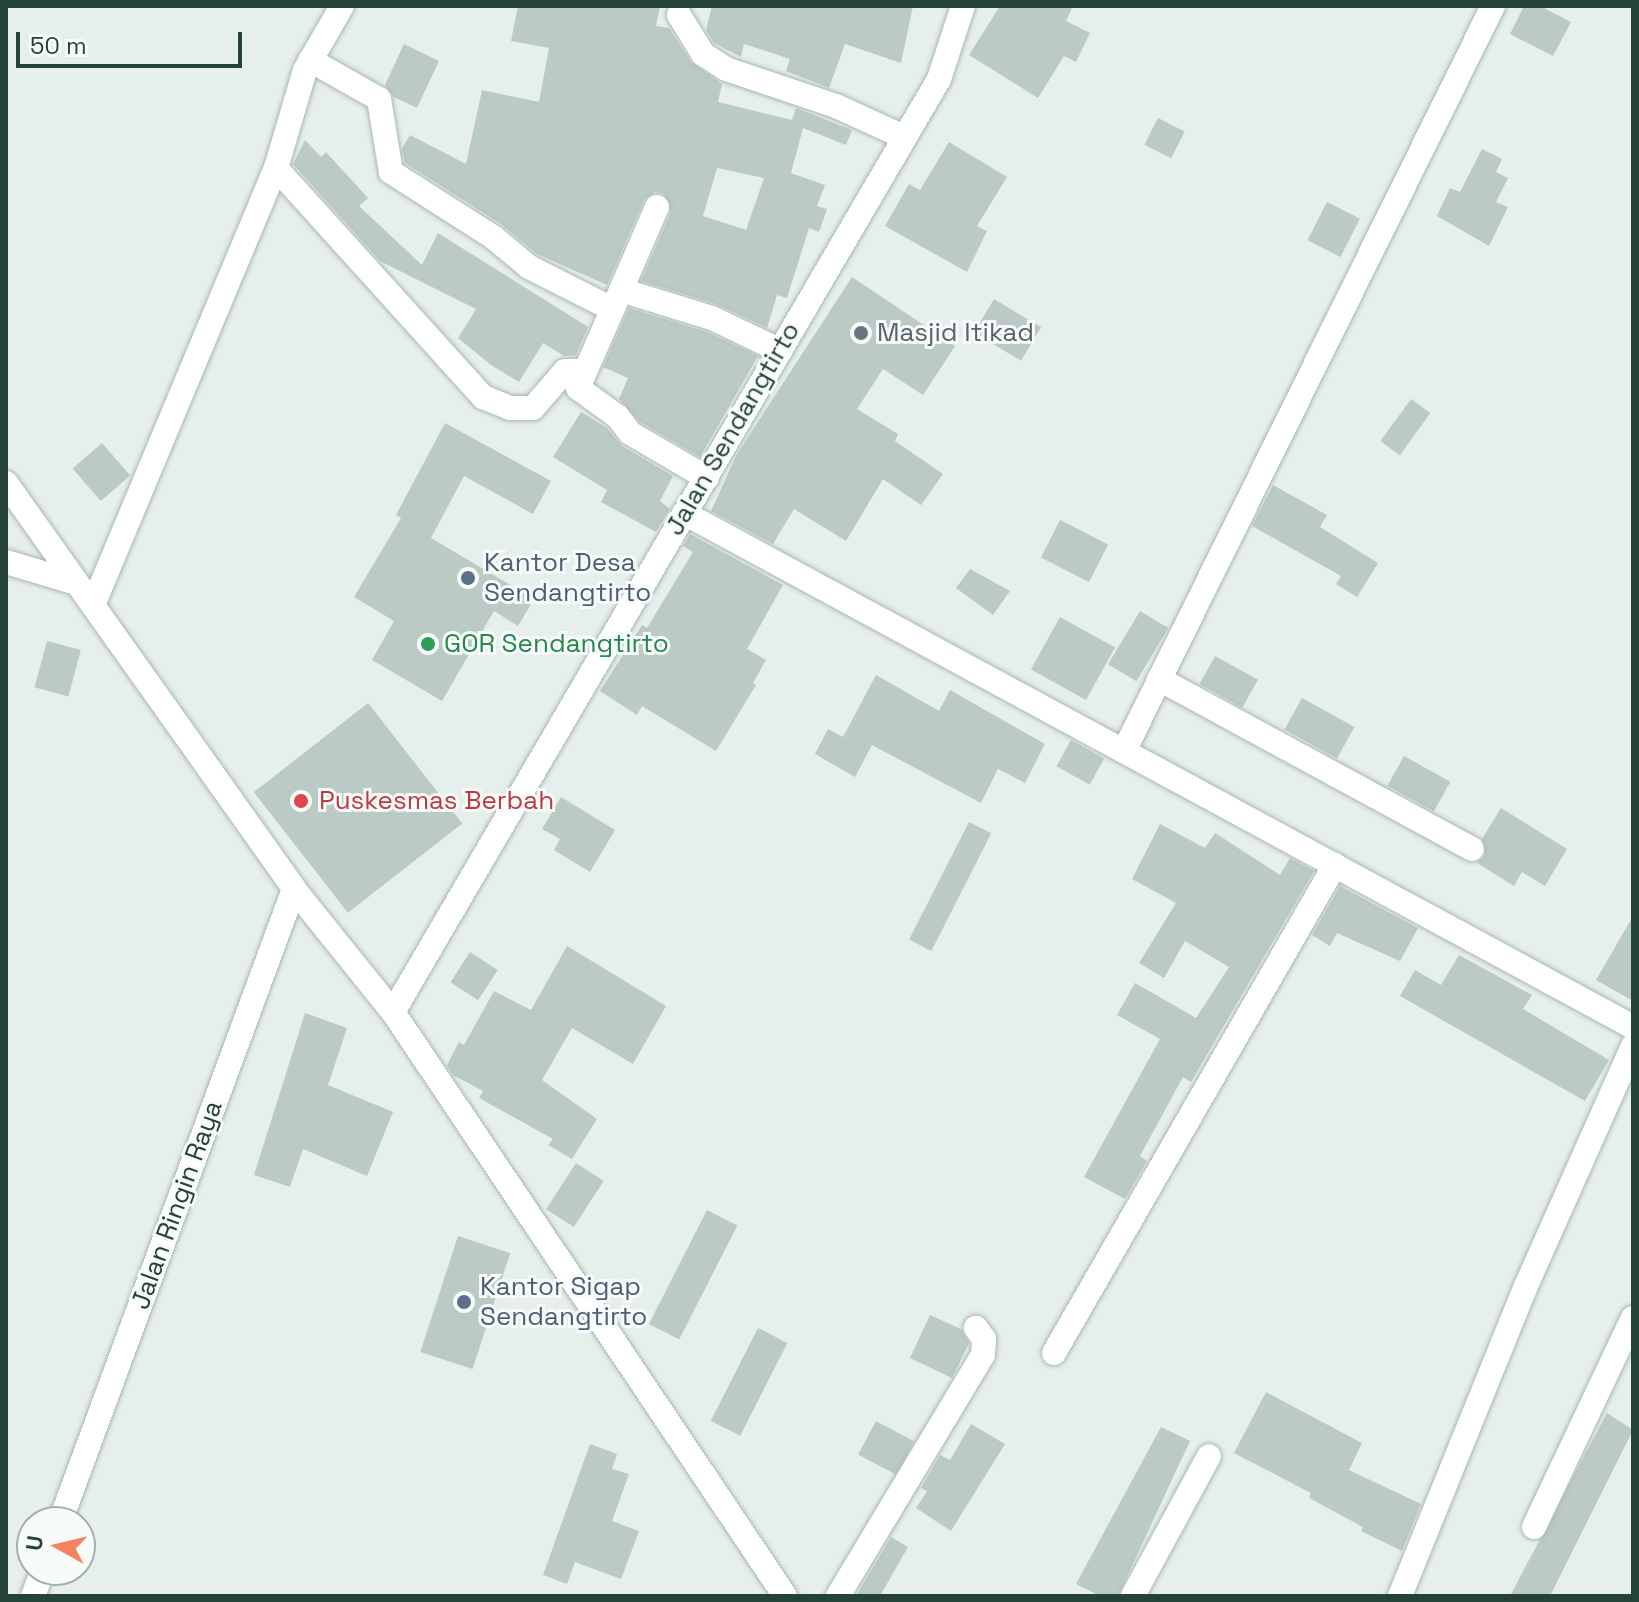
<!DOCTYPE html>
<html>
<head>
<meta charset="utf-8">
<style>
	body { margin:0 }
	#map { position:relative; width:1639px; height:1602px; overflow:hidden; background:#e6efeb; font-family:"Space Grotesk",sans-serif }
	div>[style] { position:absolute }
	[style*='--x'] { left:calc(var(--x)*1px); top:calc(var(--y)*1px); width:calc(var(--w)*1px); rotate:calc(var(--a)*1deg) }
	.building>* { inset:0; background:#bbcac4; transform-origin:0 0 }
	.roads { filter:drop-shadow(0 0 2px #a8b8b2) drop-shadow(0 0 2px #a8b8b2) }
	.minor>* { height:24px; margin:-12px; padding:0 12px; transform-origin:12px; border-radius:12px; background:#fff }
	.dots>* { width:22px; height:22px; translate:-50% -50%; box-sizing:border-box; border:4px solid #f7fbf9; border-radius:50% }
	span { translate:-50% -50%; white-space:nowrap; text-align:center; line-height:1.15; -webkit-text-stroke:6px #f7fbf9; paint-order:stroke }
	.worship-label { font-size:26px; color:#5b616d }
	.left { translate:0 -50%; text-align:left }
	.street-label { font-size:26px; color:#24423a }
	.service-label { font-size:26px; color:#4e5e75 }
	.leisure-label { font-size:26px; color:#27864d }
	.health-label { font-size:26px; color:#be3a42 }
	.frame { position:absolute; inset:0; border:8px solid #24423a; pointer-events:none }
	.north { position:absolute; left:16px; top:1506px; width:80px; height:80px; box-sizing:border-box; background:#f7fbf9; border:2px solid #a3b1ad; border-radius:50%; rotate:278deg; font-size:22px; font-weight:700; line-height:32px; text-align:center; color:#24423a }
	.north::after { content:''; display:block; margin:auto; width:28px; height:36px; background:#f4845f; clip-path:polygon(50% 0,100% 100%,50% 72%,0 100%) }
	.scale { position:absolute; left:16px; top:32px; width:226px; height:36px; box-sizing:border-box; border:4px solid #24423a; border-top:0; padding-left:10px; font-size:24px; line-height:28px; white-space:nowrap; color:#24423a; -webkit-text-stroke:6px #f7fbf9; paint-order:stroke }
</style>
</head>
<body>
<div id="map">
	<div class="building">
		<i style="clip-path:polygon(evenodd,518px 6px,660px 6px,656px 26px,669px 28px,691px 62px,722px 84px,718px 102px,792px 120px,796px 108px,852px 130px,846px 145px,803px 128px,791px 173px,825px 185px,817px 206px,827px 209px,819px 232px,809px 228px,787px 298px,777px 295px,767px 328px,716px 304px,641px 281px,671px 212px,664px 194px,655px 192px,644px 200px,607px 285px,537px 254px,501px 224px,405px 163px,402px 149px,410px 135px,466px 164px,482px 90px,539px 102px,549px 48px,511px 41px,518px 6px,717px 168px,764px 178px,746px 230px,703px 216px,717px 168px)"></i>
		<i style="clip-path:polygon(712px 6px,913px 6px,901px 63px,845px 44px,829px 88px,786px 71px,790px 59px,744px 44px,741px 57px,714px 43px,706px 30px)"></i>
		<i style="clip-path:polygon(1000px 6px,1073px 6px,1066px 21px,1090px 33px,1076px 62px,1064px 56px,1038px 98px,969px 55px)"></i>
		<i style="clip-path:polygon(1524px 6px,1540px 6px,1571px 22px,1553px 56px,1510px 34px)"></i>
		<i style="clip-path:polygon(404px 44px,439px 61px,417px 108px,394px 97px,385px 85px)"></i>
		<i style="left:1158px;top:118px;width:30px;height:30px;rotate:27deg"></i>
		<i style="clip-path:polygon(305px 140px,321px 157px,326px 152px,368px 198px,359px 206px,422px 265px,438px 233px,588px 327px,576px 355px,564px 356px,543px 343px,519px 382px,491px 365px,458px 338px,476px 309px,380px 261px,293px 164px)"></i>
		<i style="clip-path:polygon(949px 142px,1007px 177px,977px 226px,987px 231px,967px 272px,885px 226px,909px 184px,920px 190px)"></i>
		<i style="clip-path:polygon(1482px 149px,1502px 159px,1496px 172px,1508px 178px,1496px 202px,1508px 207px,1489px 246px,1437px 216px,1450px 188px,1460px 192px)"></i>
		<i style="left:1327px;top:202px;width:37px;height:43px;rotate:27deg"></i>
		<i style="clip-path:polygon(852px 277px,955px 346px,923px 395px,883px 369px,857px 409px,898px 434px,895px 441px,943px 474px,921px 505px,883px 479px,846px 541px,794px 509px,773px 544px,711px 511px,737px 454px)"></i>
		<i style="left:994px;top:299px;width:55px;height:39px;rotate:31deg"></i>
		<i style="clip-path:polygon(629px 308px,707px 332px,758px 356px,700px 457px,640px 422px,619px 399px,628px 378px,603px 367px)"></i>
		<i style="left:1411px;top:399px;width:24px;height:52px;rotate:36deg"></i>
		<i style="clip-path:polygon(581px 412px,607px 428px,622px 446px,673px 476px,660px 501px,670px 509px,656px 532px,601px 502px,607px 490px,553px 457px)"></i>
		<i style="clip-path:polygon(445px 423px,551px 481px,533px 514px,464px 476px,431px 538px,534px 599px,518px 626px,494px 611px,442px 701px,372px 660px,394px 621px,354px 597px,401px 518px,396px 515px)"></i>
		<i style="left:102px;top:443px;width:43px;height:39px;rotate:49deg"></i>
		<i style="clip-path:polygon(1273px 485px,1327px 515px,1320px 527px,1378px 563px,1357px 597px,1336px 584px,1341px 576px,1252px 526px)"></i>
		<i style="left:1060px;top:520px;width:54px;height:42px;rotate:27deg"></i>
		<i style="clip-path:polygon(690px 534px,783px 585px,747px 649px,766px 660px,753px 683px,756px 685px,716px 751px,642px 706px,637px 715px,600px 691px,642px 625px,647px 628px,693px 552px,683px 546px)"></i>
		<i style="clip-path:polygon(970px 569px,1010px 591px,993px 615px,956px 588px)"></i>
		<i style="left:1140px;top:611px;width:33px;height:62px;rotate:31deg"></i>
		<i style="left:1060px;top:617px;width:63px;height:60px;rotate:29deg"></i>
		<i style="left:47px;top:641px;width:35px;height:48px;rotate:15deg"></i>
		<i style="left:1215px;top:656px;width:49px;height:32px;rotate:29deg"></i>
		<i style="clip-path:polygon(876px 675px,939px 711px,950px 690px,1045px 744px,1025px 783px,998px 769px,981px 803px,872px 745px,855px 777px,815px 754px,828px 729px,843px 737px)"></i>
		<i style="left:1302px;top:698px;width:60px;height:36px;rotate:29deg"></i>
		<i style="left:368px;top:703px;width:153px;height:145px;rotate:52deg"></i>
		<i style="left:1071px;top:740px;width:38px;height:30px;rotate:29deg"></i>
		<i style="left:1404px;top:756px;width:53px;height:34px;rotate:29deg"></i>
		<i style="clip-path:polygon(561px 797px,615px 830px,590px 872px,554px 850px,560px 839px,542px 829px)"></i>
		<i style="clip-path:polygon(1501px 808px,1567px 849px,1545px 886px,1522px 872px,1514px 886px,1477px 863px,1485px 855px,1482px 839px)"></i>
		<i style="left:969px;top:822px;width:25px;height:132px;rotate:27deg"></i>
		<i style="clip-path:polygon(1160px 824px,1205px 848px,1215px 833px,1280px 875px,1290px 858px,1314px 871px,1191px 1082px,1183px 1077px,1140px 1156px,1147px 1161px,1125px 1199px,1084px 1177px,1160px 1039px,1117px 1015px,1135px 983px,1196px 1018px,1229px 967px,1185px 941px,1164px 978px,1139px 963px,1176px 903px,1132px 879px)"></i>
		<i style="clip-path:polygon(1340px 886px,1418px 928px,1400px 961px,1337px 933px,1330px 946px,1312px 935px)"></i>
		<i style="clip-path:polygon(1633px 916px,1633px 1001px,1596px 980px)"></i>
		<i style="clip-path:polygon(567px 946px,666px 1006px,633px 1064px,572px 1028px,542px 1080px,597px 1119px,572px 1159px,548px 1145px,553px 1139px,479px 1098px,483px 1091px,453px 1075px,447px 1065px,459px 1042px,464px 1045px,494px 991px,531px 1010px)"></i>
		<i style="left:470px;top:952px;width:33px;height:36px;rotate:33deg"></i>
		<i style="clip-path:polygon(1459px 955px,1532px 995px,1523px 1009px,1609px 1060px,1585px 1101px,1400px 996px,1415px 970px,1441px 985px)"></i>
		<i style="clip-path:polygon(305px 1013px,347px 1028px,328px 1085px,393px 1112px,367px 1176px,303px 1149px,290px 1187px,254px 1175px)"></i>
		<i style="left:576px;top:1163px;width:33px;height:55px;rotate:33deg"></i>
		<i style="left:707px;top:1210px;width:34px;height:128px;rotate:27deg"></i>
		<i style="left:458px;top:1236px;width:55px;height:122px;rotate:18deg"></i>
		<i style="clip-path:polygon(930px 1315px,961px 1329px,969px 1343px,952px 1378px,910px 1358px)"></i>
		<i style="left:758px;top:1328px;width:33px;height:104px;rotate:27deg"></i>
		<i style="clip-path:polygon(1266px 1392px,1362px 1443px,1349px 1470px,1421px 1504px,1402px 1551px,1361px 1531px,1363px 1527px,1309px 1498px,1311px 1493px,1234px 1453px)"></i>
		<i style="clip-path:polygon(1607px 1413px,1633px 1430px,1550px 1596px,1510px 1596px)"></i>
		<i style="left:876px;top:1421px;width:43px;height:38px;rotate:28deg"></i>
		<i style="clip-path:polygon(971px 1424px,1005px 1444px,951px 1531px,916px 1508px,927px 1491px,921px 1488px,940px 1455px,950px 1460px)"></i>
		<i style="clip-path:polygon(1161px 1427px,1190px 1441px,1118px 1596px,1100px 1596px,1076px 1584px)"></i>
		<i style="clip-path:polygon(590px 1444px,617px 1454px,612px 1469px,629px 1474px,612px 1521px,639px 1531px,621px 1579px,575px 1562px,567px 1584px,543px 1575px)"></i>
		<i style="clip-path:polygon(891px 1537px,908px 1547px,880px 1596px,856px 1596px)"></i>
	</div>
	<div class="roads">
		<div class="minor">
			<i style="--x:679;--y:15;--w:46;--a:58.4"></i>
			<i style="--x:703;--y:54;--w:27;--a:33"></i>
			<i style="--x:726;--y:69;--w:116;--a:18.6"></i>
			<i style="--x:836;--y:106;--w:75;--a:24.5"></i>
			<i style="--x:310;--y:60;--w:79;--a:29.5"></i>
			<i style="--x:379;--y:99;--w:74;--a:80.7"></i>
			<i style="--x:391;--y:172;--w:121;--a:32.5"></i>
			<i style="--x:493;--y:237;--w:47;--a:39.8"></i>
			<i style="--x:529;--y:267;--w:93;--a:26.8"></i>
			<i style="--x:276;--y:168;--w:309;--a:47.9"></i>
			<i style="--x:483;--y:397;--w:29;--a:22"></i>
			<i style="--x:510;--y:408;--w:23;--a:0"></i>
			<i style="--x:533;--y:408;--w:49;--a:-49.1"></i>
			<i style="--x:565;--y:371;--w:18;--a:0"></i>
			<i style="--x:657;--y:207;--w:90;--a:113.4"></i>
			<i style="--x:621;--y:290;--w:95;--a:17.1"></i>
			<i style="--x:712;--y:318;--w:76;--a:25.6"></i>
			<i style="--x:621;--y:290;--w:107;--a:113.7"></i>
			<i style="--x:578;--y:388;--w:49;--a:35.9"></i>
			<i style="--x:618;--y:417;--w:20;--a:53"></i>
			<i style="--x:630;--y:433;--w:89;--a:30.3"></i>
			<i style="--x:6;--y:483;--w:498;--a:54.6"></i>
			<i style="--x:294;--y:889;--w:158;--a:51.2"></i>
			<i style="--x:393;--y:1012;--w:703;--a:56.13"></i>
			<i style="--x:684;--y:513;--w:1079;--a:28.44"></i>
			<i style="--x:6;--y:562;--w:70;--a:16.6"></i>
			<i style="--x:93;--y:605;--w:474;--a:-67.3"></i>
			<i style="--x:276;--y:168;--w:102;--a:-73.5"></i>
			<i style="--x:305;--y:70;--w:74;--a:-60"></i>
			<i style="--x:1159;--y:679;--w:356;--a:28.5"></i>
			<i style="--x:1124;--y:751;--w:831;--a:-63.65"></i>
			<i style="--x:393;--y:1012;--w:1081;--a:-59.66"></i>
			<i style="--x:939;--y:79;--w:77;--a:-71.8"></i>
			<i style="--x:1054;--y:1353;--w:563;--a:-60.07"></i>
			<i style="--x:60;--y:1522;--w:675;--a:-69.71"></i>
			<i style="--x:1534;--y:1527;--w:231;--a:-64.7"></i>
			<i style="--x:33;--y:1596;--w:28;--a:-69"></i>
			<i style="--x:838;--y:1596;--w:281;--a:-59"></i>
			<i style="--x:983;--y:1355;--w:16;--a:-86"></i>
			<i style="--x:984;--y:1339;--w:14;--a:-126"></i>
			<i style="--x:1133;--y:1596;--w:159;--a:-61.5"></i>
			<i style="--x:1400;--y:1596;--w:335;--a:-67.9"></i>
			<i style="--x:1526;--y:1286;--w:263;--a:-66"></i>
		</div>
	</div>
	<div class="dots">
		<i style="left:861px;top:333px;background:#6b7280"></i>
		<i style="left:468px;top:578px;background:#5c6f8a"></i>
		<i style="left:428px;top:644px;background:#2e9e5b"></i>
		<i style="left:301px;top:801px;background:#e0444e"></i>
		<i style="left:464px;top:1302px;background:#5c6f8a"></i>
	</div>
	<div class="worship-label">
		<span class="left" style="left:877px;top:333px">Masjid Itikad</span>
	</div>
	<div class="street-label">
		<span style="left:733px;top:429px;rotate:-60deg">Jalan Sendangtirto</span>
		<span style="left:177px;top:1205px;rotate:-70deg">Jalan Ringin Raya</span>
	</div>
	<div class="service-label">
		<span class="left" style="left:484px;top:578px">Kantor Desa<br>Sendangtirto</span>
		<span class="left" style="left:480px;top:1302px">Kantor Sigap<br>Sendangtirto</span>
	</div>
	<div class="leisure-label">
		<span class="left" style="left:444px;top:644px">GOR Sendangtirto</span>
	</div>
	<div class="health-label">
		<span class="left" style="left:319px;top:801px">Puskesmas Berbah</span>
	</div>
	<div class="frame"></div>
	<div class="north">U</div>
	<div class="scale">50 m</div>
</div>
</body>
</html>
